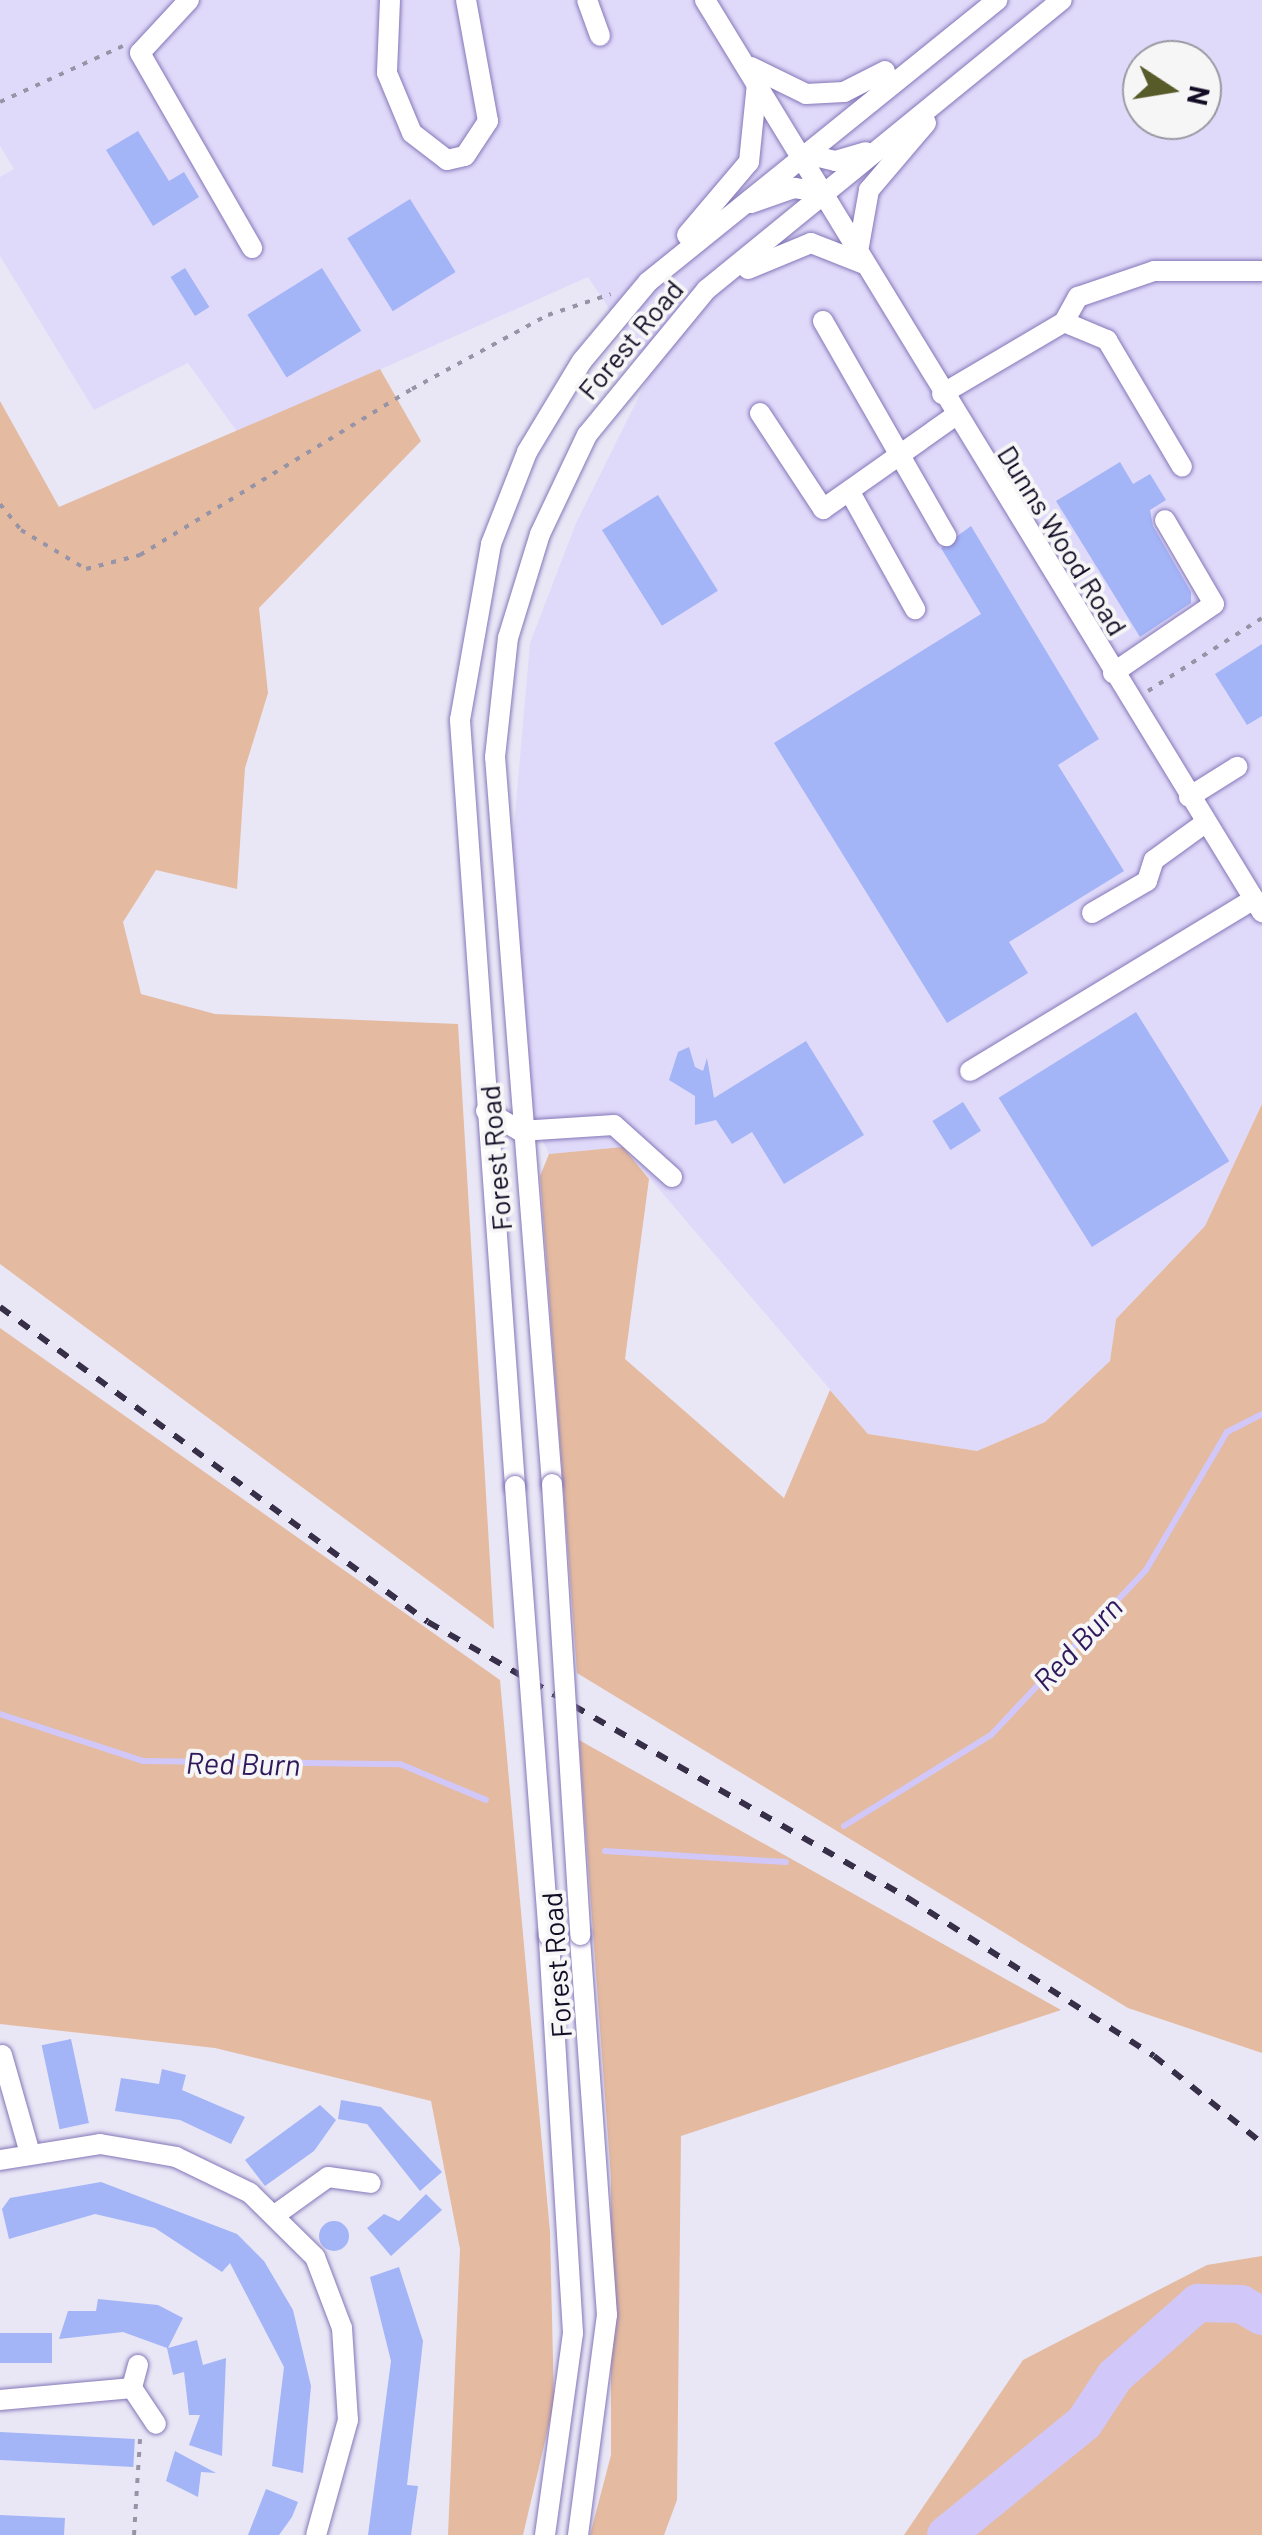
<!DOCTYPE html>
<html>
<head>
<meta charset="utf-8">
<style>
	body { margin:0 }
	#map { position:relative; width:1262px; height:2535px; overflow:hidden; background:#e9e7f6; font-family:Barlow,sans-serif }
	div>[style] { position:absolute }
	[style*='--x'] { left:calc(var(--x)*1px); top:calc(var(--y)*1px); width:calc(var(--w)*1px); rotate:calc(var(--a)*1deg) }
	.built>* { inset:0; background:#e0dafa }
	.green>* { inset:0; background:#e4baa0 }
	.stream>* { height:6px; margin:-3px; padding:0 3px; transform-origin:3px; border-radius:3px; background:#d1c8f9 }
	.river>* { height:38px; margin:-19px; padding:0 19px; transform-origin:19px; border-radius:19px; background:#d1c8f9 }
	.building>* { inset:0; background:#a3b4f7; transform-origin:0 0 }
	.round { border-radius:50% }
	.path>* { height:4px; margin-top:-2px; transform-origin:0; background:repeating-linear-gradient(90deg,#9894a7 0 5px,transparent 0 13px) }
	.roads { filter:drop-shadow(0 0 2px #8577b8) drop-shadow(0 0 2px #8577b8) }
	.minor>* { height:20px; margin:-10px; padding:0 10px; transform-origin:10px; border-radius:10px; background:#fff }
	.rail>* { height:6px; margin-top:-3px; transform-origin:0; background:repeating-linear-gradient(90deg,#362f47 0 12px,transparent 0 24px) }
	.bridges { filter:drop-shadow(0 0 2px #8577b8) drop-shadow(0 0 2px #8577b8) }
	.minor-bridge>* { height:20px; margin:-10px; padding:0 10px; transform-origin:10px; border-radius:10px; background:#fff }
	span { translate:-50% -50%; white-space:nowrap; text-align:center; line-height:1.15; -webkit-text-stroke:8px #f6f6f6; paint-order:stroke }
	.street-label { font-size:28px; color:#130c25 }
	.water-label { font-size:30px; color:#30185d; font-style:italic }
	.north { position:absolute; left:1122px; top:40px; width:100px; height:100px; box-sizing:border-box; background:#f6f6f6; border:2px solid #9b98a2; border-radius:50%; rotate:102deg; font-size:28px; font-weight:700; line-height:40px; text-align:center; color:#130c25 }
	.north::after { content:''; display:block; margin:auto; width:35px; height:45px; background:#575b29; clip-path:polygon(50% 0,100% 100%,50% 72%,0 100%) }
</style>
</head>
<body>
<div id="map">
	<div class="built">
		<i style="clip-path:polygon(evenodd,0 0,1262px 0,1262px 1104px,1205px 1226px,1116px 1319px,1110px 1361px,1045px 1422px,977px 1451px,868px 1434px,623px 1147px,549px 1154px,529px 1112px,513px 837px,530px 643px,576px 523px,651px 372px,588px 277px,238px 433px,188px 363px,94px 410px,0 256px,0 177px,14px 169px,0 146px,0 0,1142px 60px,1202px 60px,1202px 120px,1142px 120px,1142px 60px)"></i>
	</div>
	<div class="green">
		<i style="clip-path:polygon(380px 369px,421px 441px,259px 608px,268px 693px,245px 768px,237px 889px,156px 870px,123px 922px,141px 994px,215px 1014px,458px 1024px,494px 1629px,0 1264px,0 401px,59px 507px)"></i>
		<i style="clip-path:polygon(1262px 1104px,1262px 2053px,1128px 2008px,577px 1673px,540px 1176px,549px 1154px,623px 1147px,649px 1179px,625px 1359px,784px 1498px,830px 1390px,868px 1434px,977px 1451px,1045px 1422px,1110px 1361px,1116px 1319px,1205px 1226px)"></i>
		<i style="clip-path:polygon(0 1328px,500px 1680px,550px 2232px,554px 2403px,523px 2535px,448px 2535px,460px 2249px,431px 2101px,215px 2048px,0 2024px)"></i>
		<i style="clip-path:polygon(579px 1740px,1061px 2010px,681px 2136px,677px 2500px,664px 2535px,590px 2535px,611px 2455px,611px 2179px)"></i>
		<i style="clip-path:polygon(1262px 2256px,1262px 2535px,904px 2535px,1023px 2360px,1207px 2265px)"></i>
	</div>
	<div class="stream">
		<i style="--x:0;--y:1714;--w:151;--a:18.2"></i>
		<i style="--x:143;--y:1761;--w:257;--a:0.7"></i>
		<i style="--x:400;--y:1764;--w:93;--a:22.7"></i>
		<i style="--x:844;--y:1826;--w:173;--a:-31.8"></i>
		<i style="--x:991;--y:1735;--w:226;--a:-46.8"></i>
		<i style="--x:1146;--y:1570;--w:160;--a:-59.6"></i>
		<i style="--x:1227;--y:1432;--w:39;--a:-27"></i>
		<i style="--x:605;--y:1851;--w:181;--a:3.5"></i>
	</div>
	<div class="river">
		<i style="--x:946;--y:2535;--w:178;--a:-39.1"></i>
		<i style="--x:1084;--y:2423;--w:56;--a:-56.6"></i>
		<i style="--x:1115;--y:2376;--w:111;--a:-41.3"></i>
		<i style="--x:1198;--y:2303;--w:43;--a:1.3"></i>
		<i style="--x:1241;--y:2304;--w:24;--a:30"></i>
	</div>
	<div class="building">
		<i style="clip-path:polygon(138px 131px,169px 181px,184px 172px,199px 197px,153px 226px,106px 150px)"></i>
		<i style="left:410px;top:199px;width:86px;height:74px;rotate:58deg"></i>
		<i style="left:185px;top:268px;width:46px;height:17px;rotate:58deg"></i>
		<i style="left:322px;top:268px;width:74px;height:88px;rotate:58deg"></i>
		<i style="clip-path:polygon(1120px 462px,1133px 484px,1150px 474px,1166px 500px,1150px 510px,1153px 526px,1191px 592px,1191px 603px,1140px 637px,1056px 501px)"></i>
		<i style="left:658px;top:495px;width:113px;height:66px;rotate:58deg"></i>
		<i style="clip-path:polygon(971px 526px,1099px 739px,1058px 765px,1124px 871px,1009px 942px,1028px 973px,947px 1023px,774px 743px,981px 614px,941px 548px)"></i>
		<i style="clip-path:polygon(1262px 644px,1262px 716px,1247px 725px,1215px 674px)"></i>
		<i style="left:1136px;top:1012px;width:176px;height:162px;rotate:58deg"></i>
		<i style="clip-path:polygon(806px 1041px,864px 1135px,784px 1184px,752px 1132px,732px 1144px,716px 1120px,695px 1125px,695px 1096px,669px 1080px,678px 1052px,689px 1047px,695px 1067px,703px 1071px,707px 1058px,714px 1098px)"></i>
		<i style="left:963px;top:1102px;width:34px;height:36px;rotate:58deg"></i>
		<i style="left:71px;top:2039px;width:86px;height:30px;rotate:78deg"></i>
		<i style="clip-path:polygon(162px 2069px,186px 2075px,182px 2090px,245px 2117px,231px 2144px,180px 2120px,115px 2111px,121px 2078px,159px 2084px)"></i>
		<i style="clip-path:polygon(341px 2100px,381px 2107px,442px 2172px,420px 2191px,367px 2124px,338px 2119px)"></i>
		<i style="clip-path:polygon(320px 2105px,336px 2120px,314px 2151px,265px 2186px,245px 2160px)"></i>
		<i style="clip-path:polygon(101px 2182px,237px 2234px,264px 2261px,293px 2310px,311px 2386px,303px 2473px,272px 2466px,284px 2367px,230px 2263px,222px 2272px,155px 2228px,95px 2214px,9px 2239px,2px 2209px,10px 2198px)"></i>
		<i style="clip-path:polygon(426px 2194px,442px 2210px,391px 2256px,367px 2228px,384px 2214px,399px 2221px)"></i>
		<i class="round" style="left:319px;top:2221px;width:30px;height:30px"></i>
		<i style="clip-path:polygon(399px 2267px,423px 2341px,407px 2485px,418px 2486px,411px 2535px,368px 2535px,391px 2361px,370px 2277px)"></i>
		<i style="clip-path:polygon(98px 2299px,158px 2305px,183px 2318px,168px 2348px,197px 2340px,203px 2365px,226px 2358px,222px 2456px,189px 2445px,200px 2415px,189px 2415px,184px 2372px,173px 2375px,167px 2348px,123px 2332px,59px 2339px,68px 2311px,96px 2311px)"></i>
		<i style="left:0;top:2333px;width:52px;height:30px"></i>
		<i style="left:0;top:2432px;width:135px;height:28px;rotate:3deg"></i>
		<i style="clip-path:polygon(175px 2451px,216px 2473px,201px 2472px,198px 2497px,166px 2481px)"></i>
		<i style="clip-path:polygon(266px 2489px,298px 2502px,292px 2517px,279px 2535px,248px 2535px)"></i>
		<i style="clip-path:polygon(0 2515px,65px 2518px,64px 2535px,0 2535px)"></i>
	</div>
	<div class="path">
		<i style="--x:0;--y:102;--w:135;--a:-24.5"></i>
		<i style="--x:0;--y:504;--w:33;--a:51"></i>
		<i style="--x:21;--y:530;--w:76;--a:31"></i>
		<i style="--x:86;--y:569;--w:56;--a:-14.5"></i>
		<i style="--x:140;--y:555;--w:319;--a:-31.4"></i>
		<i style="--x:412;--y:389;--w:155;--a:-28.6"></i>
		<i style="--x:548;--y:315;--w:66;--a:-18.4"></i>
		<i style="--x:1148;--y:691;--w:135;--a:-32.6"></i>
		<i style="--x:134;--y:2535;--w:96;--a:-86.4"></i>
	</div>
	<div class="roads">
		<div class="minor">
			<i style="--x:189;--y:0;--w:72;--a:132.8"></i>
			<i style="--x:140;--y:53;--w:225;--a:60.1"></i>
			<i style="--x:390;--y:0;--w:73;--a:92.4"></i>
			<i style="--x:387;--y:73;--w:65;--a:67.4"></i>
			<i style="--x:412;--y:133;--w:44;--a:37.6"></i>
			<i style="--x:447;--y:160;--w:18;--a:-13"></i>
			<i style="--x:465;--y:156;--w:42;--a:-56.7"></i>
			<i style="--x:488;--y:121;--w:123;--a:-100.3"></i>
			<i style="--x:587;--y:0;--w:38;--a:70"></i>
			<i style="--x:705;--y:0;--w:1069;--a:58.59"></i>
			<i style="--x:751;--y:67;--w:61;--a:26.1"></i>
			<i style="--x:806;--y:94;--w:38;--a:-3"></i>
			<i style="--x:844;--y:92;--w:46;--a:-27.1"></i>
			<i style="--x:801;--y:153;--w:35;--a:13"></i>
			<i style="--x:835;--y:161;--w:32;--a:-16"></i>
			<i style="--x:751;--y:203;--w:46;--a:-19.2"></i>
			<i style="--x:794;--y:188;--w:30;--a:8"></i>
			<i style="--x:687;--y:235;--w:96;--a:-49.7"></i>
			<i style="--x:749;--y:162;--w:79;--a:-84.2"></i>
			<i style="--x:859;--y:246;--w:57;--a:-79.9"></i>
			<i style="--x:869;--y:190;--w:88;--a:-49.6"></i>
			<i style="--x:748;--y:269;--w:68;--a:-22.4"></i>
			<i style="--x:811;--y:243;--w:55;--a:21.4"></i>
			<i style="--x:823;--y:321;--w:248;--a:60.2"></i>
			<i style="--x:1064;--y:322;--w:29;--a:-61"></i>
			<i style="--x:1078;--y:297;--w:80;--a:-18.9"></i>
			<i style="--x:1154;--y:271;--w:108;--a:0"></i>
			<i style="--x:942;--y:394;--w:142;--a:-30.5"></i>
			<i style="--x:1064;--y:322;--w:47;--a:22.7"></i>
			<i style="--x:1107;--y:340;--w:147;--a:59.4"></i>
			<i style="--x:760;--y:413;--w:115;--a:56.7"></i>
			<i style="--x:823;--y:509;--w:161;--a:-35.2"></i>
			<i style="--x:851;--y:494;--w:132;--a:60.9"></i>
			<i style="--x:1113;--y:673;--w:122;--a:-34.3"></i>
			<i style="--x:1214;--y:604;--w:97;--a:-120.3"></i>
			<i style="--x:1189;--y:797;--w:57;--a:-32"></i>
			<i style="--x:1092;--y:913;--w:64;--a:-30.2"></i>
			<i style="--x:1147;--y:881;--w:22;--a:-72"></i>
			<i style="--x:1154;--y:860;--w:63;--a:-36"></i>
			<i style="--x:970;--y:1071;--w:332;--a:-31.2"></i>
			<i style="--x:486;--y:1111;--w:39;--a:30"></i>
			<i style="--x:520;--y:1131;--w:94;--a:-3.7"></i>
			<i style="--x:614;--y:1125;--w:78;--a:41.9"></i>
			<i style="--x:552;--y:1484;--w:729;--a:-94.48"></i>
			<i style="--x:495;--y:757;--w:120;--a:-83.8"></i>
			<i style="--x:508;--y:638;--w:109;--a:-72.9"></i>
			<i style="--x:540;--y:534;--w:110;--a:-64.6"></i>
			<i style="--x:587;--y:435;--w:188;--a:-50.6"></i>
			<i style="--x:706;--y:290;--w:459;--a:-39.2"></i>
			<i style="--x:515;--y:1486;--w:768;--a:-94.11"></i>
			<i style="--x:460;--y:720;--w:179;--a:-80"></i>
			<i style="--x:491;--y:544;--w:99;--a:-68.6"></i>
			<i style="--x:527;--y:452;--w:106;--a:-58.9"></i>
			<i style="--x:582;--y:361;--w:103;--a:-50.1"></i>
			<i style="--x:648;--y:282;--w:449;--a:-38.9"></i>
			<i style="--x:2;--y:2055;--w:99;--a:74.1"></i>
			<i style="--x:0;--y:2160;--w:101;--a:-9.1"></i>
			<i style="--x:100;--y:2144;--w:77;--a:9.7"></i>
			<i style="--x:176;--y:2157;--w:82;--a:25.9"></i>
			<i style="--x:250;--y:2193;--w:91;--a:44.6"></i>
			<i style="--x:315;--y:2257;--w:76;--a:69.2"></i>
			<i style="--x:342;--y:2328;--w:92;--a:86.3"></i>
			<i style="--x:348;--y:2420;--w:119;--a:105.5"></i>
			<i style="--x:275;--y:2215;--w:65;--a:-35.6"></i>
			<i style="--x:328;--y:2177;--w:43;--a:7.9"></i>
			<i style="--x:138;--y:2365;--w:24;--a:105"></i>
			<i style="--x:132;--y:2388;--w:43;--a:56.3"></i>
			<i style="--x:0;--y:2400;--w:133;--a:-5.2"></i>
			<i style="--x:545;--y:2535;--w:204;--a:-82.1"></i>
			<i style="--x:573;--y:2333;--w:398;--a:-93.5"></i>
			<i style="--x:578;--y:2535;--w:222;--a:-82.5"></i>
			<i style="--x:607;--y:2315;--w:381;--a:-94.1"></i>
		</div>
	</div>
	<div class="rail">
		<i style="--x:0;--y:1307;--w:531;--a:36.35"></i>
		<i style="--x:428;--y:1622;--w:554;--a:29.9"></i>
		<i style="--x:908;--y:1898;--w:292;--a:32.7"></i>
		<i style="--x:1154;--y:2056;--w:139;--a:38.9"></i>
	</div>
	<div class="bridges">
		<div class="minor-bridge">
			<i style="--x:552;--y:1484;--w:452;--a:86.4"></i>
			<i style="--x:515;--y:1486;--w:451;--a:85.7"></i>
		</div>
	</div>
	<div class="street-label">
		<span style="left:630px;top:339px;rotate:-50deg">Forest Road</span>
		<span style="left:1063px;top:540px;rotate:58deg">Dunns Wood Road</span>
		<span style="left:495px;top:1158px;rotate:-95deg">Forest Road</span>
		<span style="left:556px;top:1965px;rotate:-94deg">Forest Road</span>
	</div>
	<div class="water-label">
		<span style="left:1077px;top:1643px;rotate:-47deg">Red Burn</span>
		<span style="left:243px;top:1763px;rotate:1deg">Red Burn</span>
	</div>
	<div class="north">N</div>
</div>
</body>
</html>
